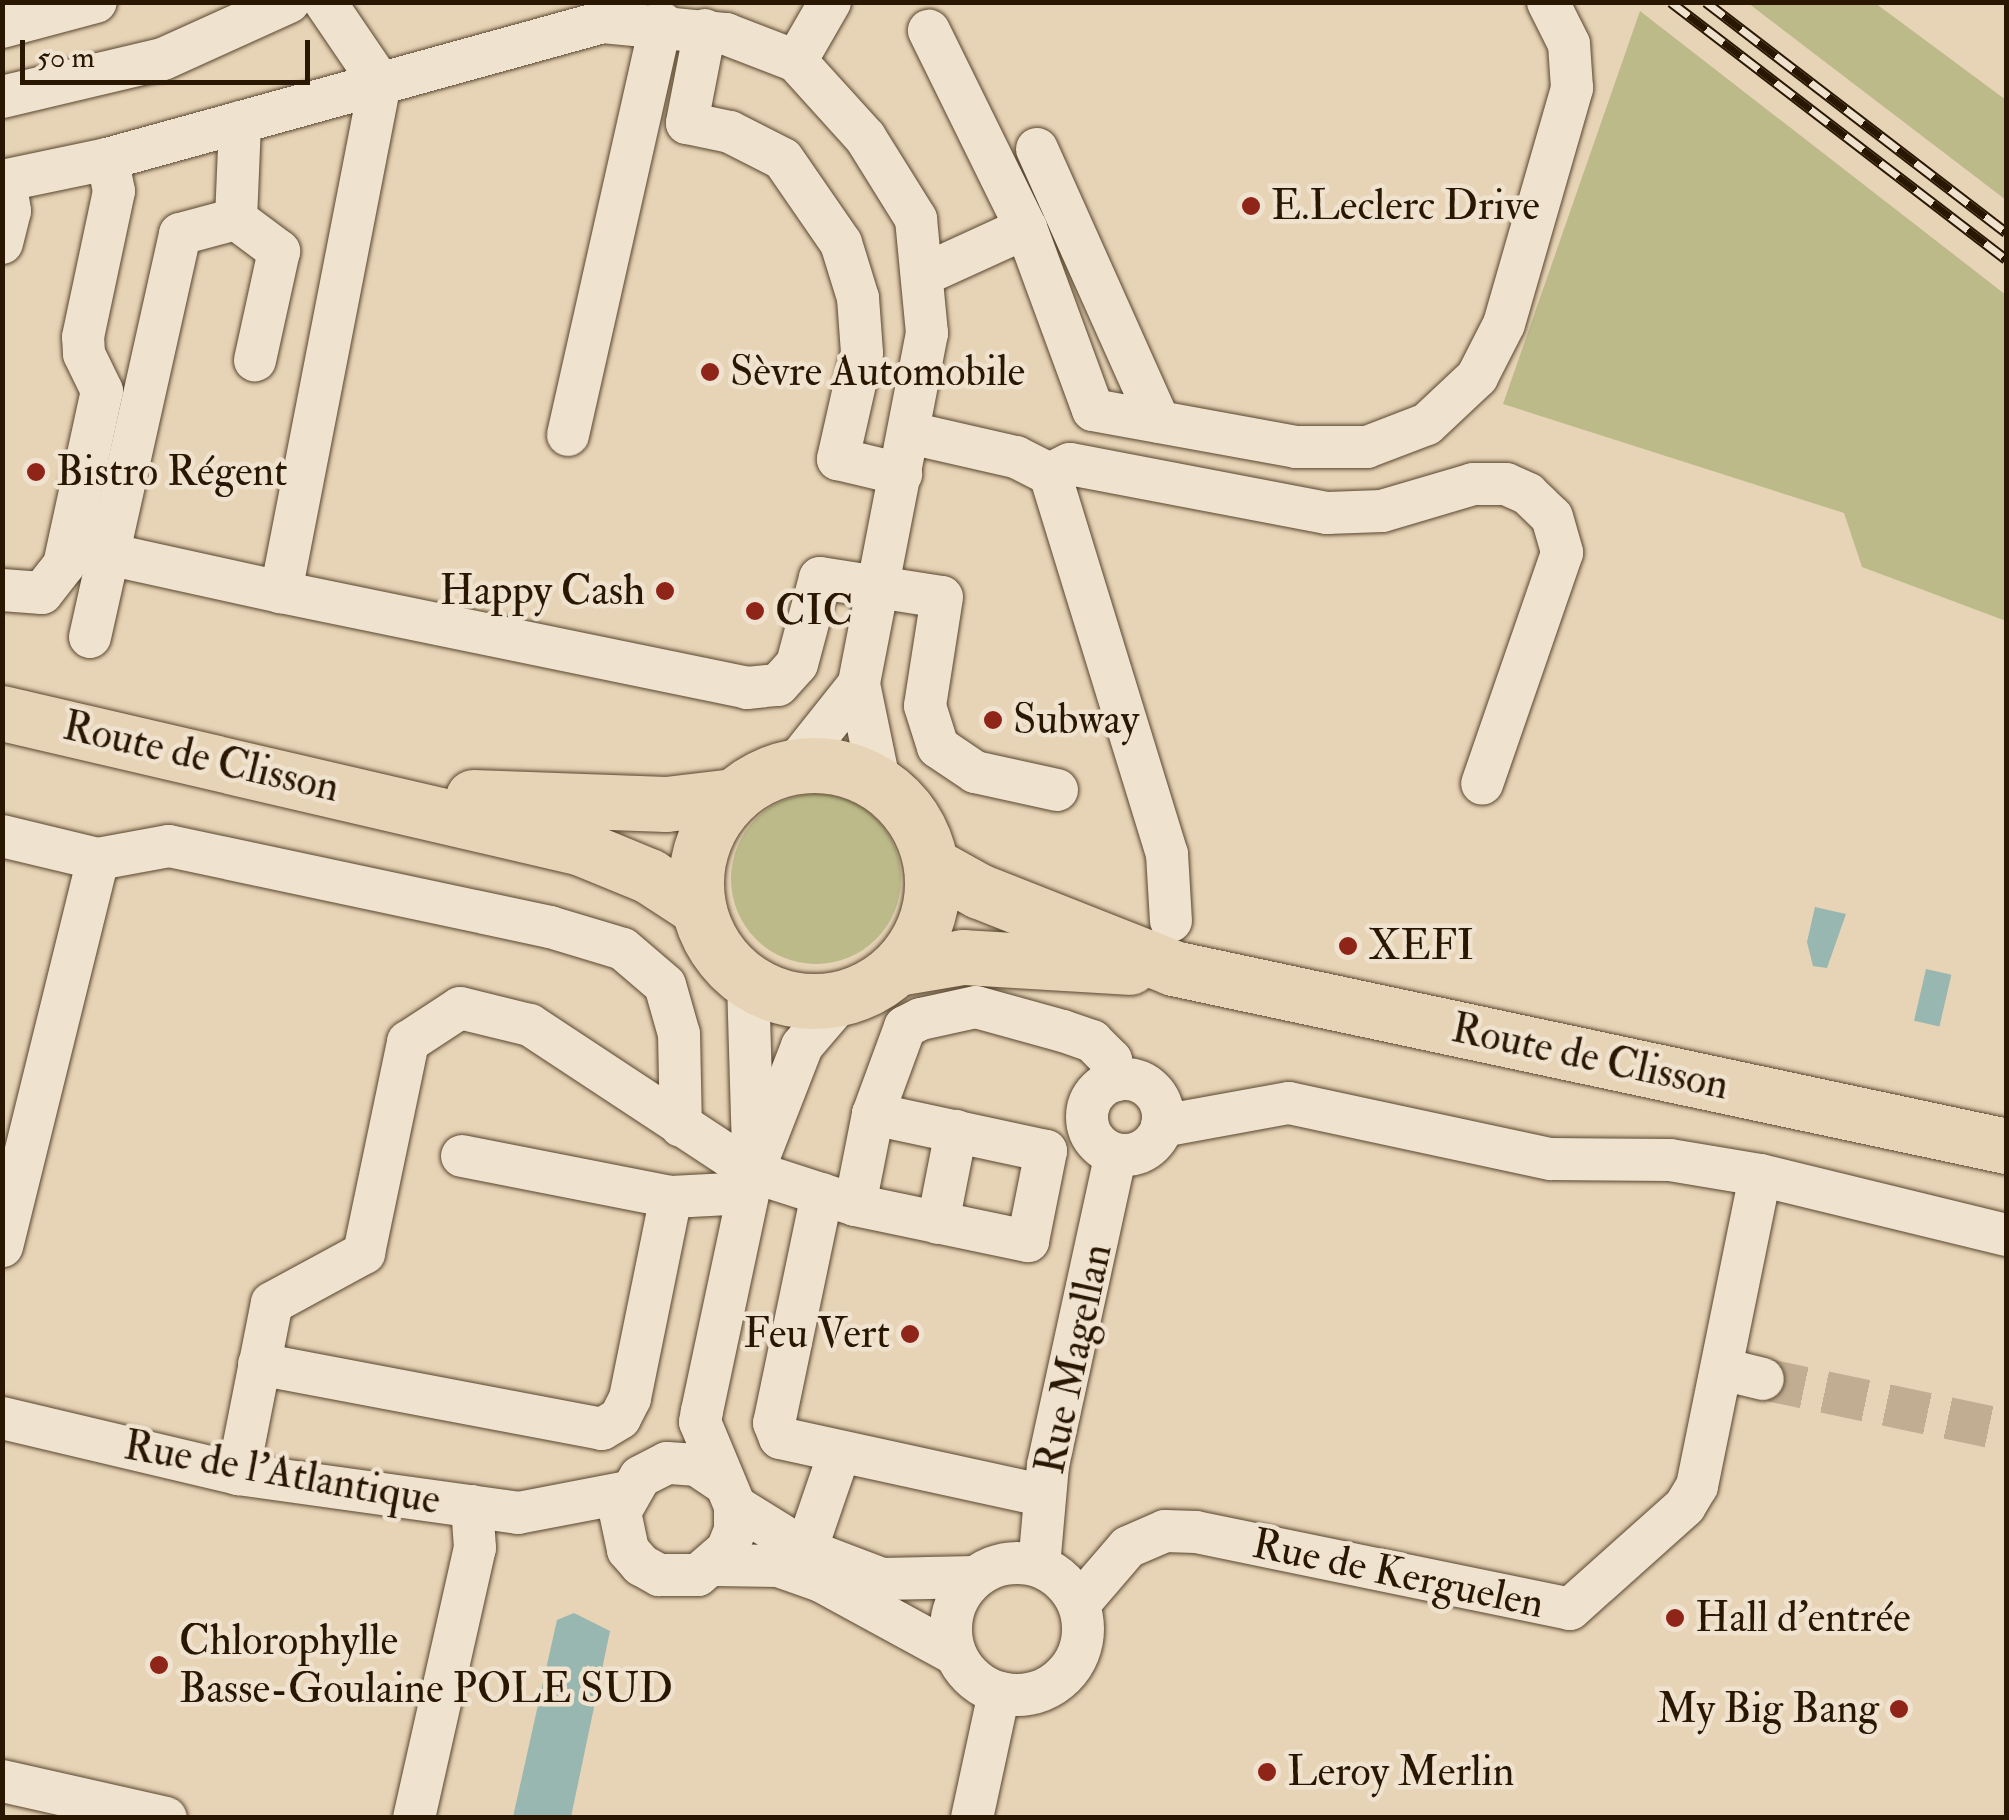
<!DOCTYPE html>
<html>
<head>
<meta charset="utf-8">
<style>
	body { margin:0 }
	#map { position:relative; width:2009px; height:1820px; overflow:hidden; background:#e7d3b5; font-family:"IM FELL Double Pica",serif }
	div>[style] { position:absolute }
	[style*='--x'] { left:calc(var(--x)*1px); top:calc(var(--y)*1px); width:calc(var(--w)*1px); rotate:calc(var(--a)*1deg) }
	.green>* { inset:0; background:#bcba89 }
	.round { border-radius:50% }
	.water>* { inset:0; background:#97b7b0; transform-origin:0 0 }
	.minor-tunnel>* { height:42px; margin-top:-21px; transform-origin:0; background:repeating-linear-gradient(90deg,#c1ad91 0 42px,transparent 0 63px) }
	.roads { filter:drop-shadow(0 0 2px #58462f) drop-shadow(0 0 2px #58462f) }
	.minor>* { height:42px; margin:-21px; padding:0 21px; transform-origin:21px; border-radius:21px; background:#efe2cf }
	.minor>.ring { margin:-21px; padding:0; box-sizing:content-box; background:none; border:42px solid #efe2cf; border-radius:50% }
	.major>* { height:55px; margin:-27.5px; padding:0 27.5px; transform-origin:27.5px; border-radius:27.5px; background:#e7d3b5 }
	.major>.ring { margin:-27.5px; padding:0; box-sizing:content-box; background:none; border:55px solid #e7d3b5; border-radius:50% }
	.rail>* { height:11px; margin-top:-5.5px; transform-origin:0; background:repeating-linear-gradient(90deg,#efe2cf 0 22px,#291702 0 44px); box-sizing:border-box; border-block:2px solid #291702 }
	.dots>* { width:28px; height:28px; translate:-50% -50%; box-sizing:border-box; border:5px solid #efe2cf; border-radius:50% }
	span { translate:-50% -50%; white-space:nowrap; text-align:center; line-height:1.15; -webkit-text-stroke:9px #efe2cf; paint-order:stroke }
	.poi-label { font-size:42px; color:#291702 }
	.left { translate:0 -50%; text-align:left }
	.right { translate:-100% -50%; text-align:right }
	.street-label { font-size:42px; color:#291702 }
	.frame { position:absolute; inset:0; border:5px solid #291702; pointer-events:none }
	.scale { position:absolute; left:20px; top:40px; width:290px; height:45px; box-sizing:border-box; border:5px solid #291702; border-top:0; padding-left:12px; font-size:30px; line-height:35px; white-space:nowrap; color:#291702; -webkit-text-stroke:8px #efe2cf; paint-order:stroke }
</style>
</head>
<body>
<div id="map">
	<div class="green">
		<i style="clip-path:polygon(1748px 3px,1875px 3px,2006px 100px,2006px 200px)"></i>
		<i style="clip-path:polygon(1640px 11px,2006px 295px,2006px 621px,1862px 567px,1844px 513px,1503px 404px)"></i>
		<i class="round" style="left:731px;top:794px;width:170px;height:170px"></i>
	</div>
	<div class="water">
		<i style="clip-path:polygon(1815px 907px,1846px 914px,1827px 968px,1813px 966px,1807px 942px)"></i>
		<i style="left:1926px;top:969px;width:26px;height:53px;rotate:13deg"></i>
		<i style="clip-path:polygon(574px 1613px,610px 1631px,571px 1817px,513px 1817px,557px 1620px)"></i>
	</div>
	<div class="minor-tunnel">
		<i style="--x:1763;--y:1379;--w:248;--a:11.9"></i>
	</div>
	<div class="roads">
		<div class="minor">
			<i style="--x:325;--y:2;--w:98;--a:55.8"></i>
			<i style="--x:380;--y:83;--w:519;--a:101.01"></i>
			<i style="--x:281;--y:592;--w:476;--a:11.6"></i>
			<i style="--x:747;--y:688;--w:31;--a:-6"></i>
			<i style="--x:778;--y:685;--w:28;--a:-48"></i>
			<i style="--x:797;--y:664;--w:89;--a:-75"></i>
			<i style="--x:820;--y:578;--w:123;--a:8.9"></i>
			<i style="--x:942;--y:597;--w:110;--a:98.9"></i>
			<i style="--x:925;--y:706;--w:43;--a:72.4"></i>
			<i style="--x:938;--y:747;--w:45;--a:34"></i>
			<i style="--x:975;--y:772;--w:84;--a:12.4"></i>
			<i style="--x:2;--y:27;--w:97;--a:-14.9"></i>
			<i style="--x:705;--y:30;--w:95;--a:101"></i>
			<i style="--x:687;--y:123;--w:44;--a:11.8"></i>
			<i style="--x:730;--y:132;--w:59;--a:27"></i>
			<i style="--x:783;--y:159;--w:102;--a:55.4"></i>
			<i style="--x:841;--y:243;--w:58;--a:72.8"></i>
			<i style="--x:858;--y:298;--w:55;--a:85.8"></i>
			<i style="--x:862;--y:353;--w:109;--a:102.8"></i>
			<i style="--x:838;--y:459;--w:65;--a:13.4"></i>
			<i style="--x:796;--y:61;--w:68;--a:-60"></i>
			<i style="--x:2;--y:97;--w:165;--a:-13.3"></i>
			<i style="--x:163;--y:59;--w:138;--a:-24.3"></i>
			<i style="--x:1037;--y:149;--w:299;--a:65.9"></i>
			<i style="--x:2;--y:181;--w:107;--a:-11.8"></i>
			<i style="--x:107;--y:159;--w:515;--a:-15.44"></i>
			<i style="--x:603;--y:22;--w:124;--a:5.6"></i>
			<i style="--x:726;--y:34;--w:75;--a:21.1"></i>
			<i style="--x:796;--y:61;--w:103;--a:47.8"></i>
			<i style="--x:865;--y:137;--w:97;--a:58.1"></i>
			<i style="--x:916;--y:219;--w:115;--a:84.5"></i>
			<i style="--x:927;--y:333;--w:358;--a:101"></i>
			<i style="--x:859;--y:684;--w:106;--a:128.5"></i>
			<i style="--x:236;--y:219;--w:54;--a:36.7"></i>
			<i style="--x:279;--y:251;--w:112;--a:102.4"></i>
			<i style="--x:1026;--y:228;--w:194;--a:69.8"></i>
			<i style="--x:1093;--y:410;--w:206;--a:10.3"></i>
			<i style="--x:1296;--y:447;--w:71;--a:0"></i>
			<i style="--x:1367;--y:447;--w:64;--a:-21"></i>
			<i style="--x:1427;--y:424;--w:69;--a:-43.2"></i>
			<i style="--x:1477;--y:377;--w:59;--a:-63"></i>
			<i style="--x:1504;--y:324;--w:246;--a:-73.9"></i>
			<i style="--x:1572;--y:88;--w:44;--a:-93.9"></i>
			<i style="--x:1569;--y:44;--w:47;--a:-116.6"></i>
			<i style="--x:2;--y:243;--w:33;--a:-76"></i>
			<i style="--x:10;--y:211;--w:30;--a:-99"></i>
			<i style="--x:925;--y:274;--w:111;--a:-24.5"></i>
			<i style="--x:1026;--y:228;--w:220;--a:-116.2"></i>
			<i style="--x:910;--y:433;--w:109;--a:12.8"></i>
			<i style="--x:1016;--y:457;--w:38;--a:27"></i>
			<i style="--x:1050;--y:474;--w:398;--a:72.9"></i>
			<i style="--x:1167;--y:854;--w:67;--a:86.6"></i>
			<i style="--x:568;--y:435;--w:423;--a:-77.3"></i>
			<i style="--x:1050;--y:474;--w:22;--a:-27"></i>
			<i style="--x:1070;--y:464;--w:262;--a:10.8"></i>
			<i style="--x:1327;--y:513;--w:55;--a:-2.1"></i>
			<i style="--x:1382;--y:511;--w:95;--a:-16.5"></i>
			<i style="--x:1473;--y:484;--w:33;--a:0"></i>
			<i style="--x:1506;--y:484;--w:24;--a:24"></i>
			<i style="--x:1528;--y:494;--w:33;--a:44"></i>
			<i style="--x:1552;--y:517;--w:37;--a:74"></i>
			<i style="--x:1562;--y:553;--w:244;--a:109.1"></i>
			<i style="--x:108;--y:554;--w:177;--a:12.4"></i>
			<i style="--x:2;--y:590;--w:40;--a:4.3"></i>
			<i style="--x:42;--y:593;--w:36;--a:-52"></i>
			<i style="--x:64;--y:565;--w:178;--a:-77.7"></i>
			<i style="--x:102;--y:391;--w:41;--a:-115.9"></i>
			<i style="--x:84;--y:354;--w:17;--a:-93"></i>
			<i style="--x:83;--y:337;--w:149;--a:-78"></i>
			<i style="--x:114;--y:191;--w:33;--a:-102"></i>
			<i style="--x:90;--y:637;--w:413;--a:-77.4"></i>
			<i style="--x:180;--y:234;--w:58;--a:-15"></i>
			<i style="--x:236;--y:219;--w:97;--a:-87.6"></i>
			<i style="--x:859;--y:684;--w:103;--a:78.3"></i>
			<i style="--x:2;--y:836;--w:99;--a:13.5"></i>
			<i style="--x:98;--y:859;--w:399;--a:103.9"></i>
			<i style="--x:98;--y:859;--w:72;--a:-10.4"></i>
			<i style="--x:169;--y:846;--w:390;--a:12"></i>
			<i style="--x:550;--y:927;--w:76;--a:16.8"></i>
			<i style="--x:623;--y:949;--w:55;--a:40.6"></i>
			<i style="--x:665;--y:985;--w:51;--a:74.1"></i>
			<i style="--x:679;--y:1034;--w:92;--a:88.8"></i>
			<i style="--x:748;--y:982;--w:164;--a:88.3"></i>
			<i class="ring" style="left:1087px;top:1079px;width:34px;height:34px"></i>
			<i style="--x:1162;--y:1126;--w:129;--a:-10.3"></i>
			<i style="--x:1289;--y:1103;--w:268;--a:12.1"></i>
			<i style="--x:1551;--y:1159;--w:119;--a:0.5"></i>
			<i style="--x:1670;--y:1160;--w:91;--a:9.5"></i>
			<i style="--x:1760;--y:1175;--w:253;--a:13.7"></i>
			<i style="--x:462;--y:1156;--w:213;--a:11.1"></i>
			<i style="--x:671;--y:1197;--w:77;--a:-3"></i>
			<i style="--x:822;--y:1194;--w:234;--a:101.8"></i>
			<i style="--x:774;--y:1423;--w:16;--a:68"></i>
			<i style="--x:780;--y:1438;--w:271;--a:12.3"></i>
			<i style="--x:855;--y:1205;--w:177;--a:11.8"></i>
			<i style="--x:1028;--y:1241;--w:92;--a:-78.7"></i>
			<i style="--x:1046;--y:1151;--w:177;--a:-167.9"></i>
			<i style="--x:938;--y:1223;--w:94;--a:-78.9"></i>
			<i style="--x:259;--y:1364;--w:349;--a:10.7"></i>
			<i style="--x:602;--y:1429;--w:21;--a:-31"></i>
			<i style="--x:620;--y:1418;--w:22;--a:-63"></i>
			<i style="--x:630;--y:1398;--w:205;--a:-78.5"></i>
			<i style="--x:1722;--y:1369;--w:42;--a:13.7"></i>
			<i style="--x:2;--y:1418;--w:243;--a:13.3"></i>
			<i style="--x:238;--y:1474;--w:283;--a:7.9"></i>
			<i style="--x:518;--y:1513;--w:111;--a:-10.9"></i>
			<i style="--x:238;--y:1474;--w:174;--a:-78.8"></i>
			<i style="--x:272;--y:1303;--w:105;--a:-28.5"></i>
			<i style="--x:364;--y:1253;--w:216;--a:-78.2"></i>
			<i style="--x:408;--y:1042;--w:62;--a:-33.2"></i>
			<i style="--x:460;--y:1008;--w:72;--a:13.7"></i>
			<i style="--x:530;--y:1025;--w:267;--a:33.4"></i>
			<i style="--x:753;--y:1172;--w:107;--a:17.9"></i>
			<i style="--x:855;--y:1205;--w:93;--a:-78.8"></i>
			<i style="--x:873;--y:1114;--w:93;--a:-69.8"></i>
			<i style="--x:905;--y:1027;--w:18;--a:-27"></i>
			<i style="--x:921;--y:1019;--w:56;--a:-12.3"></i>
			<i style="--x:976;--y:1007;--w:90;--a:15.4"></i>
			<i style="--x:1063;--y:1031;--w:31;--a:19"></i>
			<i style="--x:1092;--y:1041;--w:27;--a:45"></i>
			<i style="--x:1111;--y:1060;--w:21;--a:79"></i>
			<i style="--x:722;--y:1482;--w:30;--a:-146"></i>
			<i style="--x:697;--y:1465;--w:30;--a:-176"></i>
			<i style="--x:667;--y:1463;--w:30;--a:153"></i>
			<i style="--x:640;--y:1477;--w:40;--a:119.7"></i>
			<i style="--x:620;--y:1512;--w:39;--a:78"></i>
			<i style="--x:628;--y:1550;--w:20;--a:49"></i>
			<i style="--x:641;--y:1565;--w:21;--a:29"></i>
			<i style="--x:659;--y:1575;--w:39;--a:0"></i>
			<i style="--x:698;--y:1575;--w:38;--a:-41"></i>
			<i style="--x:727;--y:1550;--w:22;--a:-68"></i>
			<i style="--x:735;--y:1530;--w:24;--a:-90"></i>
			<i style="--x:735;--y:1506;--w:91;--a:-112.6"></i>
			<i style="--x:700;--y:1422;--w:11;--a:-80"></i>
			<i style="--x:702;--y:1411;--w:244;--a:-78"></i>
			<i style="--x:753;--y:1172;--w:135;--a:-68.7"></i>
			<i style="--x:802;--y:1046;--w:62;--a:-49.6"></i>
			<i style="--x:735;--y:1506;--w:84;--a:31.8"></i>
			<i style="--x:806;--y:1550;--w:81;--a:20.9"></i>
			<i style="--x:882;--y:1579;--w:93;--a:-1.2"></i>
			<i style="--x:806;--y:1550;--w:102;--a:-71"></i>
			<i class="ring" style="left:951px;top:1563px;width:90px;height:90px"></i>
			<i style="--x:715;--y:1565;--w:63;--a:0.9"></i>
			<i style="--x:778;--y:1566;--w:46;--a:19.2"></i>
			<i style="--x:821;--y:1581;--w:153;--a:28.6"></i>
			<i style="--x:1039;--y:1566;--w:101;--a:-84.9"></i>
			<i style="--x:1048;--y:1465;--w:318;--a:-77.7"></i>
			<i style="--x:1079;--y:1604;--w:75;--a:-49.3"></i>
			<i style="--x:1128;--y:1547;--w:40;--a:-23.4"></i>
			<i style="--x:1165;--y:1531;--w:31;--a:2"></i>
			<i style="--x:1196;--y:1532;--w:382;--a:11.6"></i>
			<i style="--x:1570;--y:1609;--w:154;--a:-41.8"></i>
			<i style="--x:1685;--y:1506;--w:23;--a:-59"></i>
			<i style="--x:1697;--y:1486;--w:317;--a:-78.5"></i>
			<i style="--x:2;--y:1781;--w:168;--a:12.7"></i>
			<i style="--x:414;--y:1818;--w:277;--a:-77.3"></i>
			<i style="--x:475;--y:1548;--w:42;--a:-94.1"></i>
			<i style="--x:972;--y:1818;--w:128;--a:-77.8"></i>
		</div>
		<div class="major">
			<i style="--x:2;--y:713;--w:595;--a:13.12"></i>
			<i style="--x:581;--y:848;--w:74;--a:22.4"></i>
			<i style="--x:649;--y:876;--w:59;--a:33.1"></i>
			<i class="ring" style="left:696px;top:765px;width:181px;height:181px"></i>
			<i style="--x:473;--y:797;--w:193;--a:2.1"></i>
			<i style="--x:666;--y:804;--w:68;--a:-6.7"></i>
			<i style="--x:932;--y:865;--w:54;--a:29"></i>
			<i style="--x:979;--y:891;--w:209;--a:21.6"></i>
			<i style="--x:1173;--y:968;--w:852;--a:12.06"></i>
			<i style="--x:898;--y:968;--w:66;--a:-9.6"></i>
			<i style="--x:963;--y:957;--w:167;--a:3.4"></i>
		</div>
	</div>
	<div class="rail">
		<i style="--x:1671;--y:2;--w:422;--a:37.5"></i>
		<i style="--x:1706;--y:2;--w:378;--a:37.5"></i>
	</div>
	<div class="dots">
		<i style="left:1251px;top:206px;background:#8f2418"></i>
		<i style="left:710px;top:372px;background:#8f2418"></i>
		<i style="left:36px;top:472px;background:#8f2418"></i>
		<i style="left:665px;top:591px;background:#8f2418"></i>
		<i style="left:755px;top:611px;background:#8f2418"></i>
		<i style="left:993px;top:720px;background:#8f2418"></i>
		<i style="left:1348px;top:946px;background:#8f2418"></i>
		<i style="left:910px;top:1334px;background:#8f2418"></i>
		<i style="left:1675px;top:1618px;background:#8f2418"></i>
		<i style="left:159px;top:1665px;background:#8f2418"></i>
		<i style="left:1899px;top:1709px;background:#8f2418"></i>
		<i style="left:1267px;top:1772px;background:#8f2418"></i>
	</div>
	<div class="poi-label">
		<span class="left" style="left:1271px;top:206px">E.Leclerc Drive</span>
		<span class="left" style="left:730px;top:372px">Sèvre Automobile</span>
		<span class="left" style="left:56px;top:472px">Bistro Régent</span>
		<span class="right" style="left:645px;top:591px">Happy Cash</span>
		<span class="left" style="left:775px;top:611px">CIC</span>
		<span class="left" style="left:1013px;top:720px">Subway</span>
		<span class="left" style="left:1368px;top:946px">XEFI</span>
		<span class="right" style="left:890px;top:1334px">Feu Vert</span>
		<span class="left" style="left:1695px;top:1618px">Hall d'entrée</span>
		<span class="left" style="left:179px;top:1665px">Chlorophylle<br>Basse-Goulaine POLE SUD</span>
		<span class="right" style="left:1879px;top:1709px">My Big Bang</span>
		<span class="left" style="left:1287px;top:1772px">Leroy Merlin</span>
	</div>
	<div class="street-label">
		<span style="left:201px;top:757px;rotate:13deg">Route de Clisson</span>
		<span style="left:1590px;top:1057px;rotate:12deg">Route de Clisson</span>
		<span style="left:1074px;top:1359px;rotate:-78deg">Rue Magellan</span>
		<span style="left:282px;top:1473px;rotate:10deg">Rue de l'Atlantique</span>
		<span style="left:1398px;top:1574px;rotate:12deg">Rue de Kerguelen</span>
	</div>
	<div class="frame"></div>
	<div class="scale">50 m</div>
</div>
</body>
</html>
